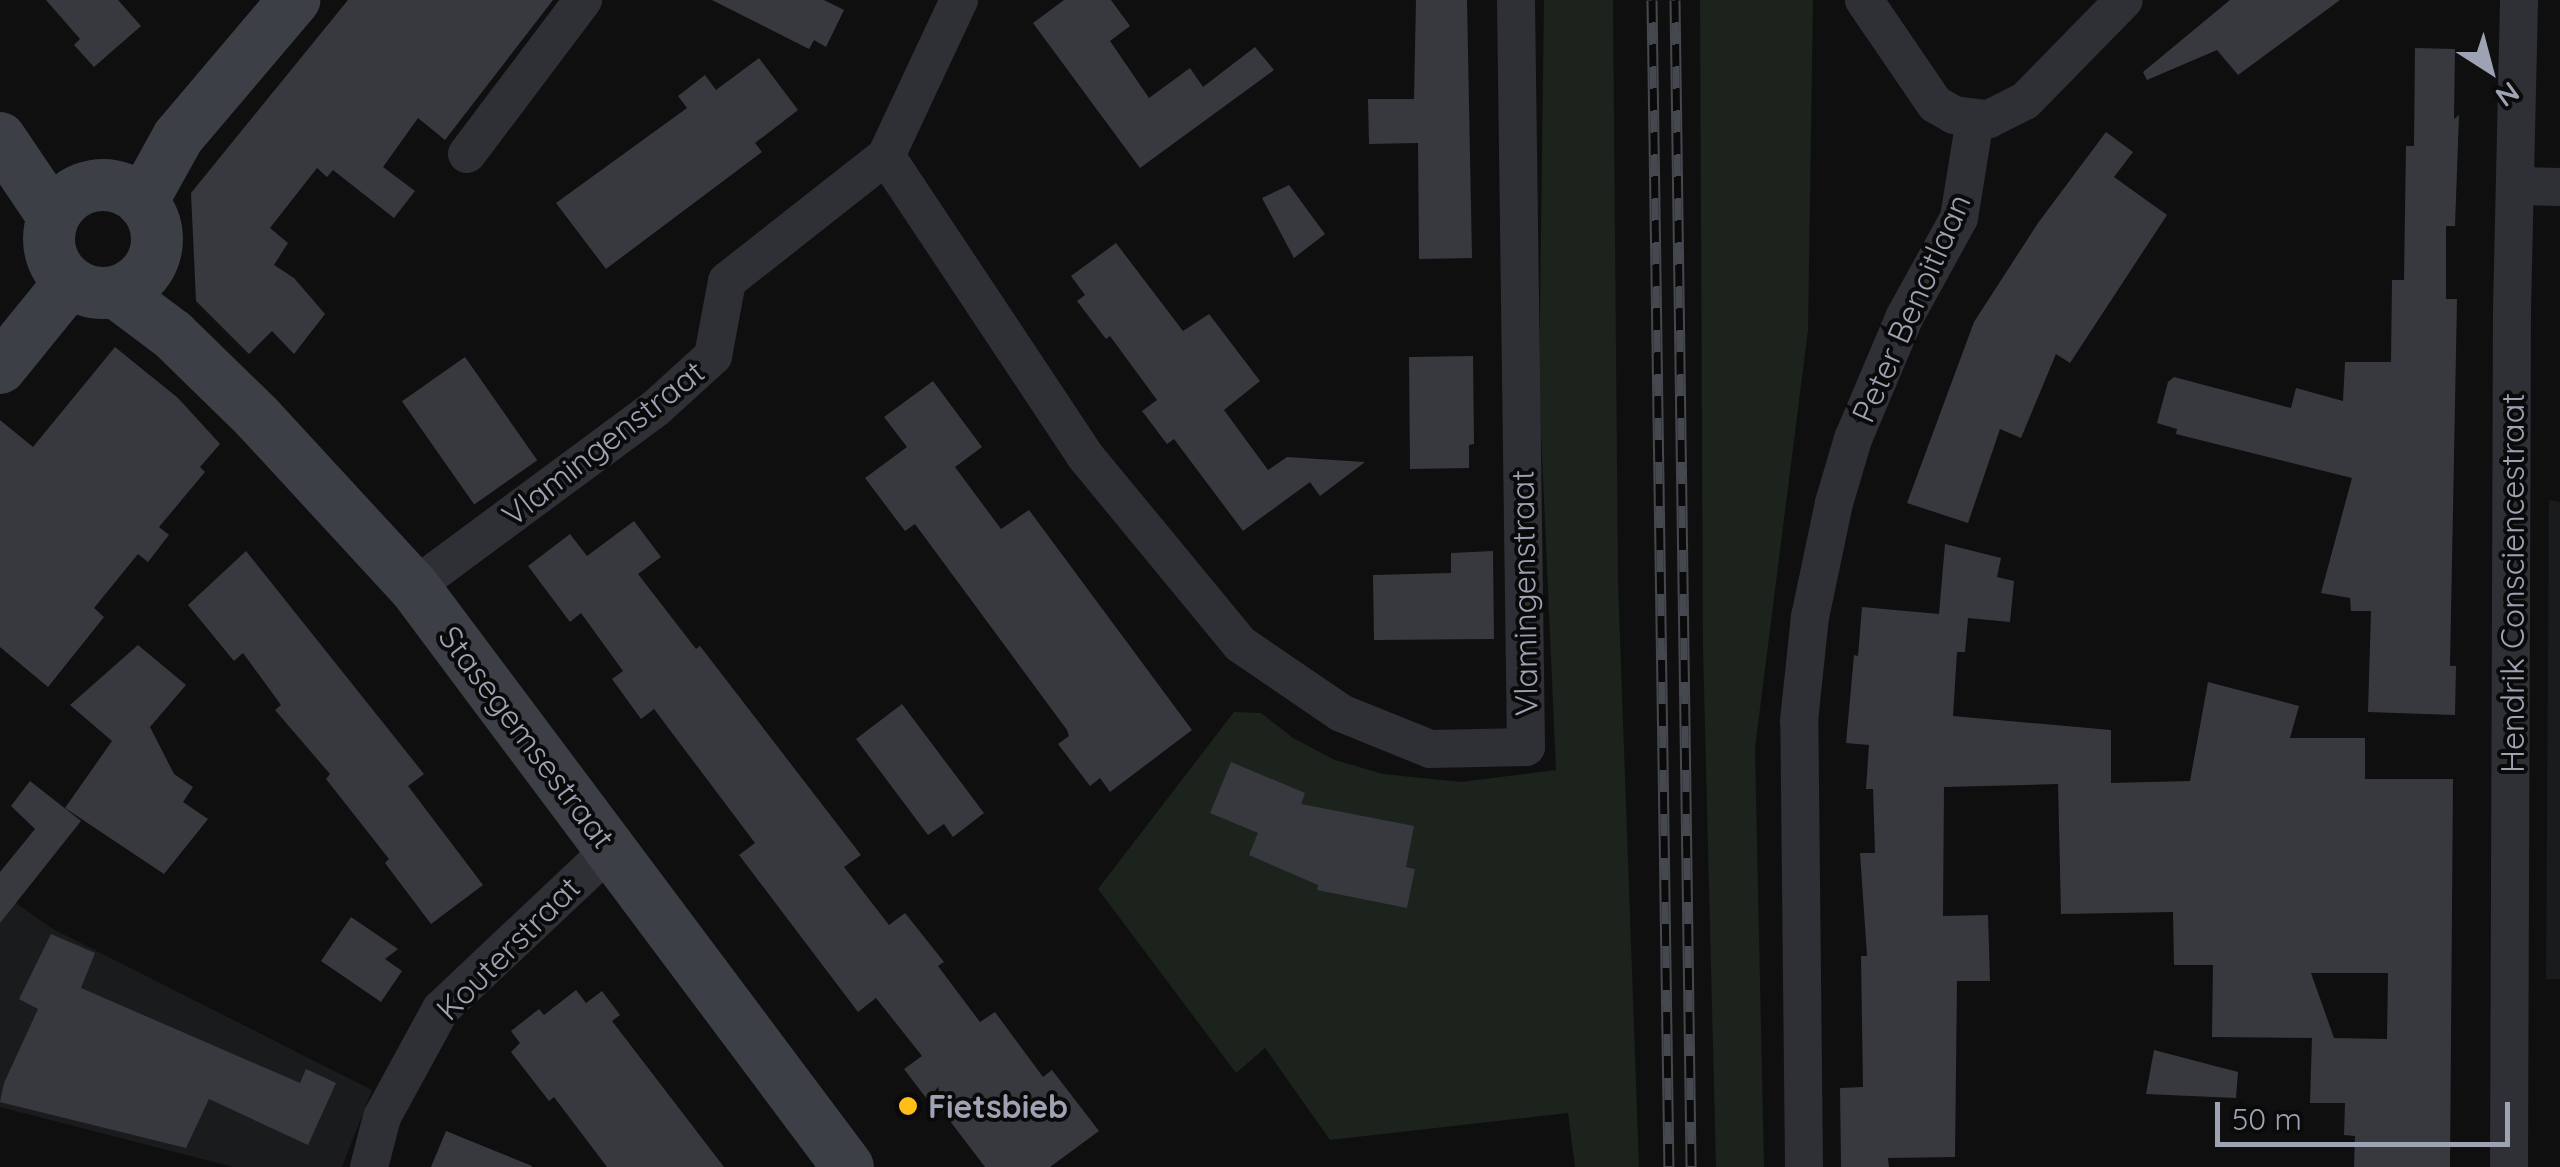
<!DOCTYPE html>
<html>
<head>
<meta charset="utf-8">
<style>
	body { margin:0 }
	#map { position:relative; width:2560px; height:1167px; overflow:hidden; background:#0f0f10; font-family:Quicksand,sans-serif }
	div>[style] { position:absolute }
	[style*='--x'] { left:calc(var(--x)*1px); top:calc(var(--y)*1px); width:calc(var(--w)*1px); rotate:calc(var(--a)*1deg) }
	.built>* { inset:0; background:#1a1b1d }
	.green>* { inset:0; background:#1b231c }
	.building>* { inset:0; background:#38393f; transform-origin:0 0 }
	.street>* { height:38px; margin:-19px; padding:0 19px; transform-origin:19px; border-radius:19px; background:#2f3036 }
	.secondary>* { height:52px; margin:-26px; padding:0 26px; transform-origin:26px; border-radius:26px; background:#3d3f46 }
	.secondary>.ring { margin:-26px; padding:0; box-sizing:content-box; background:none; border:52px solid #3d3f46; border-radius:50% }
	.rail>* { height:11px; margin-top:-5.5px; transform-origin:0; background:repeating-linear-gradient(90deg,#0a0a0b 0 22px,#46484f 0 44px); box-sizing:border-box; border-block:2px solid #46484f }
	.dots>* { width:28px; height:28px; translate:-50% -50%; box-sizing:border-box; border:5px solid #0a0a0b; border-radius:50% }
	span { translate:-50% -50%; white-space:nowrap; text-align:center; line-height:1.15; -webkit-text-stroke:8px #0a0a0b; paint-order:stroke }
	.street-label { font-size:32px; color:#9ea3b3 }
	.poi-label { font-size:32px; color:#9ea3b3; font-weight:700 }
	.left { translate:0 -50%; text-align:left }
	.north { position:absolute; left:2440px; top:20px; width:100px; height:100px; -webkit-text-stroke:8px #0a0a0b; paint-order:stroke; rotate:144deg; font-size:28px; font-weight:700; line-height:40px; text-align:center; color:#9ea3b3 }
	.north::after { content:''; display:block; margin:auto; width:35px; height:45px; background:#9ea3b3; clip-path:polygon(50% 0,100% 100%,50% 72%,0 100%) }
	.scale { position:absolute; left:2215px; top:1102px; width:295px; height:45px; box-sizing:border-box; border:5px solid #9ea3b3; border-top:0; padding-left:12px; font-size:30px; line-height:35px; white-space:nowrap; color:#9ea3b3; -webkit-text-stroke:8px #0a0a0b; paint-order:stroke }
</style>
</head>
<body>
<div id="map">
	<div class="built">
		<i style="clip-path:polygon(2549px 500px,2560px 502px,2560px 979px,2546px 979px)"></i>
		<i style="clip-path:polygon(0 892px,53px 929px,372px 1090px,342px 1167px,233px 1167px,0 1107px)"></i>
	</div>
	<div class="green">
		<i style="clip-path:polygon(1544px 0,1613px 0,1618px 582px,1639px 1167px,1575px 1167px,1568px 1113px,1330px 1140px,1265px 1048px,1236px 1073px,1098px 889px,1234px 712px,1261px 713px,1293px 738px,1335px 760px,1383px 774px,1461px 782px,1556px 770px,1539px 388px)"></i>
		<i style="clip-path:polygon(1700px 0,1813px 0,1808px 330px,1755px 748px,1764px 1167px,1716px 1167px,1703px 648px)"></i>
	</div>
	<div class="building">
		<i style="clip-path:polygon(46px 0,118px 0,141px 26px,94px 67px,74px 45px,80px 39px)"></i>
		<i style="clip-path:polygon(348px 0,553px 0,445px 140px,418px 118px,383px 167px,415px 191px,394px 218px,333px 170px,327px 177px,317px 168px,270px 228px,288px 243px,274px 265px,294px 278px,325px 314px,294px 354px,272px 331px,249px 354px,196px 301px,191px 193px)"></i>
		<i style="clip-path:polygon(712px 0,824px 0,844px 10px,826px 47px,814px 40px,809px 49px)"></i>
		<i style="clip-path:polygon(1064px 0,1111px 0,1130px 26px,1110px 41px,1149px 98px,1190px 68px,1203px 87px,1255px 47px,1274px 70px,1140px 168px,1033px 23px)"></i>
		<i style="clip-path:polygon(1416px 0,1467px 0,1472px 258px,1419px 259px,1418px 143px,1369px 144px,1368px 99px,1414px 99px)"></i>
		<i style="clip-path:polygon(2230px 0,2340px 0,2238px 75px,2217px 50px,2147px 80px,2143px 72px)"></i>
		<i style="clip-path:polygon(2415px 48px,2455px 49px,2454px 119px,2459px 115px,2455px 226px,2446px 226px,2446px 299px,2457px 299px,2450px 666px,2456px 666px,2455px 715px,2368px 712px,2371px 611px,2351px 611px,2350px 598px,2321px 593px,2352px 478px,2176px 434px,2177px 429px,2157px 423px,2168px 382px,2174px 377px,2291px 408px,2296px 388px,2343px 401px,2345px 362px,2391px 362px,2392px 280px,2404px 280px,2406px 146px,2414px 146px)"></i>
		<i style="clip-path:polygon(759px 58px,798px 110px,755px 143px,762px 152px,606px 269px,556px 203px,687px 108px,678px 96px,705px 75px,716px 90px)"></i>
		<i style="clip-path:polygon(2106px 132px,2133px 152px,2114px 177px,2167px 215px,2070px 363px,2056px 354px,2021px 438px,2000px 429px,1968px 523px,1907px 503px,1974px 322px,2038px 223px)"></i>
		<i style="clip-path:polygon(1289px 185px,1325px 234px,1294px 258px,1262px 198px)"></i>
		<i style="clip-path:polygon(1116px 243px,1183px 331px,1209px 314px,1260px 381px,1224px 410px,1268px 470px,1287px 457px,1365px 462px,1320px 496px,1310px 482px,1243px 531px,1174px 439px,1167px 444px,1142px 411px,1157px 400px,1110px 336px,1106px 339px,1077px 301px,1085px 295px,1071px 276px)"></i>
		<i style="clip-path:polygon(115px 347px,178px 398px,220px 444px,200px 467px,205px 472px,159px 527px,169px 535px,148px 562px,138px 554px,94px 608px,104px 617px,48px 687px,0 647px,0 420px,33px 447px)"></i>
		<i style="clip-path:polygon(1473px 356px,1474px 444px,1469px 445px,1469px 468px,1410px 469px,1409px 357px)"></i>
		<i style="left:465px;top:357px;width:126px;height:77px;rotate:55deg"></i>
		<i style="clip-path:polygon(933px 381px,982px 447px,955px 467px,1001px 529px,1029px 510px,1192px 730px,1110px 792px,1100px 778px,1090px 786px,1058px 744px,1069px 736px,1067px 730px,915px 524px,905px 531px,865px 478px,907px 447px,884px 417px)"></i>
		<i style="clip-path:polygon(634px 521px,661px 557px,638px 574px,696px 649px,700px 646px,861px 855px,844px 867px,889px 925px,905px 913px,944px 962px,938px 966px,980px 1022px,995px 1012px,1043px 1077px,1052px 1070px,1099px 1131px,1050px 1167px,985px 1167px,937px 1104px,933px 1107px,904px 1069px,922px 1056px,876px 998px,858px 1012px,739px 855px,755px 843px,654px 709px,641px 719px,612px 679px,623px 671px,581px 613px,570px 622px,528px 566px,570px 534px,587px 556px)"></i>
		<i style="clip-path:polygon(evenodd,1945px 544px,2001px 558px,1997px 577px,2014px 581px,2010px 622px,1968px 618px,1965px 652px,1957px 652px,1953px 716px,2111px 730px,2111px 783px,2190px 781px,2208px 682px,2299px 706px,2290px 738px,2365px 738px,2365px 779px,2453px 779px,2450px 1167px,2354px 1167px,2355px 1136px,2344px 1135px,2345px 1103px,2310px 1103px,2312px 1038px,2212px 1037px,2213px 965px,2174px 965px,2173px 912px,2061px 914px,2058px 784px,1944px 787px,1943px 916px,1988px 915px,1990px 981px,1957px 981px,1955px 1157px,1888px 1158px,1889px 1167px,1841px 1167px,1840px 1088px,1863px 1087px,1861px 956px,1867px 956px,1860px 853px,1875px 853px,1873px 789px,1866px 789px,1869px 745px,1846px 743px,1854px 655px,1858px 656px,1862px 607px,1939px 614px,1945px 544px,2311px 973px,2388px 973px,2387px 1039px,2334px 1038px,2311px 973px)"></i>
		<i style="clip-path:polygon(246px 551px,424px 774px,408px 786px,483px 885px,431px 924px,385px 863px,389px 859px,326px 779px,330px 774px,275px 710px,281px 705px,243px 653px,234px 661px,188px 605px)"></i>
		<i style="clip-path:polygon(1493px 551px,1494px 639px,1374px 640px,1373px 575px,1451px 573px,1451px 553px)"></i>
		<i style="clip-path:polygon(138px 645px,186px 685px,150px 727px,174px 774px,193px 787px,183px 802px,208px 819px,164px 874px,65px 808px,112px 741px,70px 705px)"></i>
		<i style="clip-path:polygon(902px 704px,984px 813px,953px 837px,944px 824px,928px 835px,856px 739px)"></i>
		<i style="clip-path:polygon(1231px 762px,1305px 793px,1301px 804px,1414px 826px,1406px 867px,1415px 869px,1407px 908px,1317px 890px,1318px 885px,1249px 855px,1258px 833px,1210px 813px)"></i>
		<i style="clip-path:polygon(30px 781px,81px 821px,0 923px,0 872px,35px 829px,11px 806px)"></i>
		<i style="clip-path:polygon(351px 917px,398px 949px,385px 959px,402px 971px,381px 1002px,321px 961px)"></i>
		<i style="clip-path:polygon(51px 934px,95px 953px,81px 988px,300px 1083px,306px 1069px,336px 1083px,308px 1145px,209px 1099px,186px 1148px,0 1102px,4px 1083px,38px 1009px,19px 999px)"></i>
		<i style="clip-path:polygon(576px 990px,586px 1003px,602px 991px,620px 1015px,612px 1021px,724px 1167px,607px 1167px,554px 1097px,549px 1101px,511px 1052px,520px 1043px,511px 1031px,539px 1009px,544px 1015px)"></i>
		<i style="clip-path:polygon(2154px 1050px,2238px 1072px,2236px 1098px,2146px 1094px)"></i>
		<i style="clip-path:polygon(446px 1131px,532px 1166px,532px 1167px,431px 1167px)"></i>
	</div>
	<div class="street">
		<i style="--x:1864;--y:0;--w:126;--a:55.7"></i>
		<i style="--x:1935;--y:104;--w:22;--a:30"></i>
		<i style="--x:1954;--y:115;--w:35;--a:7"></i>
		<i style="--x:1989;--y:119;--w:40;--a:-26.6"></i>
		<i style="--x:2025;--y:101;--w:141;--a:-45.6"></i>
		<i style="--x:467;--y:154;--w:193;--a:-53"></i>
		<i style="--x:886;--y:156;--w:361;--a:56.4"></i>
		<i style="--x:1086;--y:457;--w:242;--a:50.5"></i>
		<i style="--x:1240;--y:644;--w:122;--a:34.3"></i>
		<i style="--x:1341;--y:713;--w:96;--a:22"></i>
		<i style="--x:1430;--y:749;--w:96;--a:-1.2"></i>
		<i style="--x:1526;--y:747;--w:747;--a:-90.77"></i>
		<i style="--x:2516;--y:186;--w:44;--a:1.3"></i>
		<i style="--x:414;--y:587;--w:302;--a:-36.5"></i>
		<i style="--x:657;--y:407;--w:76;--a:-42.3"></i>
		<i style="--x:713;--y:356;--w:76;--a:-79.4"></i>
		<i style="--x:727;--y:281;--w:202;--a:-38.2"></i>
		<i style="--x:886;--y:156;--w:172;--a:-64.9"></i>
		<i style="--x:369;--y:1167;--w:52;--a:-75.4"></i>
		<i style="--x:382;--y:1117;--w:123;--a:-61.4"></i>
		<i style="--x:441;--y:1009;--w:235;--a:-43.3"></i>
		<i style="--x:1804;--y:1167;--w:446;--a:-90.6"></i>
		<i style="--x:1799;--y:721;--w:105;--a:-84"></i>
		<i style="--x:1810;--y:617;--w:116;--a:-78.1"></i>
		<i style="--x:1834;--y:503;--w:67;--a:-73.5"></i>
		<i style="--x:1853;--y:439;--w:131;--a:-67.1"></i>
		<i style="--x:1904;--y:318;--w:114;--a:-61.2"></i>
		<i style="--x:1959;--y:218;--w:100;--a:-80.8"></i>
		<i style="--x:2509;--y:1167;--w:857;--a:-89.8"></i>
		<i style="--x:2512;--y:310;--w:310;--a:-88.7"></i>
	</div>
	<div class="secondary">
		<i style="--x:0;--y:138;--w:93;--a:56"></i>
		<i class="ring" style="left:49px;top:185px;width:56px;height:56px"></i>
		<i style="--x:142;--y:202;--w:74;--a:-61"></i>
		<i style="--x:178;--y:137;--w:180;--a:-49.7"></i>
		<i style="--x:117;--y:293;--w:70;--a:36.9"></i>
		<i style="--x:173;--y:335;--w:117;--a:44.3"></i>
		<i style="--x:257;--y:417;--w:231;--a:47.3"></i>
		<i style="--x:414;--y:587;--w:724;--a:53.19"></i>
		<i style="--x:0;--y:368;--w:109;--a:-50.9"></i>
	</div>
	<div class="rail">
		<i style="--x:1652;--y:0;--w:1167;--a:89.17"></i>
		<i style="--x:1675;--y:0;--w:1167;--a:89.21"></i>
	</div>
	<div class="dots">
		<i style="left:908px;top:1106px;background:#ffbf18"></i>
	</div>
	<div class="street-label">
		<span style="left:1911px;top:308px;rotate:-66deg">Peter Benoitlaan</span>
		<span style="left:603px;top:443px;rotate:-38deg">Vlamingenstraat</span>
		<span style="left:2512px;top:583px;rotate:-90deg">Hendrik Consciencestraat</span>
		<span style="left:1524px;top:593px;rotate:-91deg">Vlamingenstraat</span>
		<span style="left:527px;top:737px;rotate:53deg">Stasegemsestraat</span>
		<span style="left:508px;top:948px;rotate:-45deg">Kouterstraat</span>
	</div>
	<div class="poi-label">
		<span class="left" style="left:928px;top:1106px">Fietsbieb</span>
	</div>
	<div class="north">N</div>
	<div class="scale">50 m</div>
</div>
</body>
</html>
